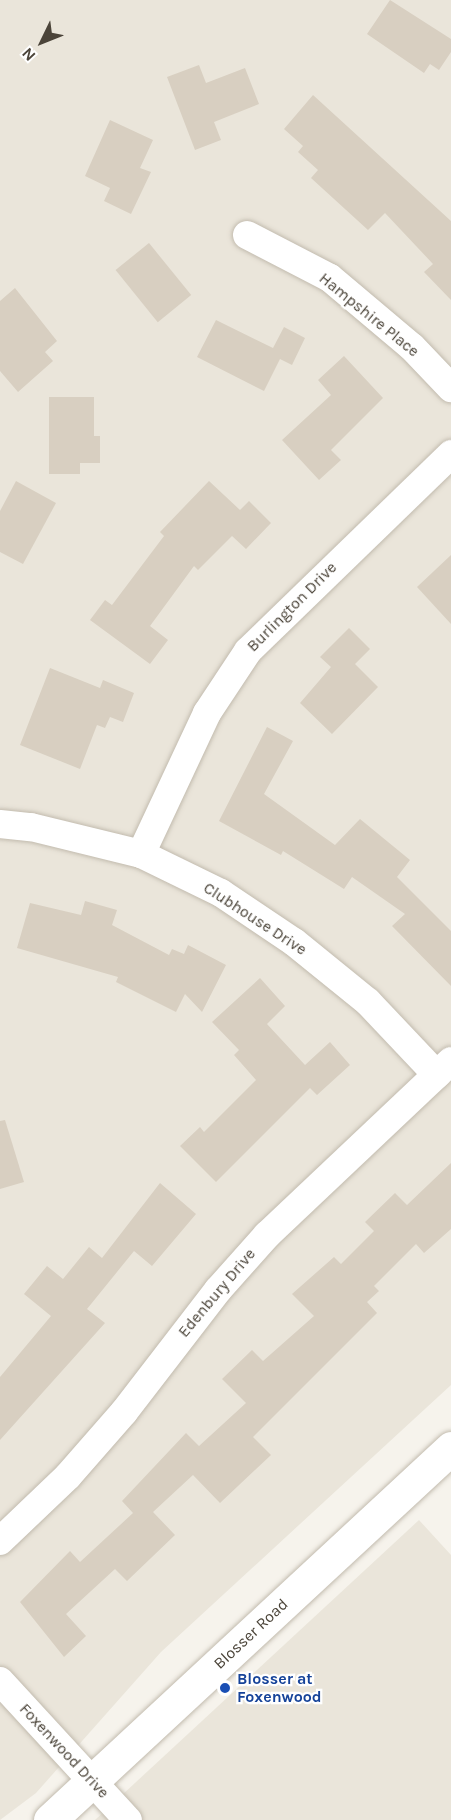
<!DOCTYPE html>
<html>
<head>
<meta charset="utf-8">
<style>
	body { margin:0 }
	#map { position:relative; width:451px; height:1820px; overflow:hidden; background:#f6f3ec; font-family:Karla,sans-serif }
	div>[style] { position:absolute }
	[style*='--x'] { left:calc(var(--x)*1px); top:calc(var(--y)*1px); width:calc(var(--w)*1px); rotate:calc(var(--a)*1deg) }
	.residential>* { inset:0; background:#eae5da }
	.building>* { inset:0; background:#d8cfc1; transform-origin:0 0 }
	.roads { filter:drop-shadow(0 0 2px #c2bbae) drop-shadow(0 0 2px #c2bbae) }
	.minor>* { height:28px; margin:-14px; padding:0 14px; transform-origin:14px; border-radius:14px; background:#fff }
	.tertiary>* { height:33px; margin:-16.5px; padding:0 16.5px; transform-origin:16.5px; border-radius:16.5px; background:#fff }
	.dots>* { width:16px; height:16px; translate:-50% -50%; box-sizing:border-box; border:3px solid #fff; border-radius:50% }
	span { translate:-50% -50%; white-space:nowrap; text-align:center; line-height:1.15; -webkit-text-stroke:4.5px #fff; paint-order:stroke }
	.street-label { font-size:16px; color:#4b4439 }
	.transit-label { font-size:16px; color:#164399; font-weight:700 }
	.left { translate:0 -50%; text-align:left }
	.north { position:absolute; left:12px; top:12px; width:60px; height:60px; -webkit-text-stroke:4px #fff; paint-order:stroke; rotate:227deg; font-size:16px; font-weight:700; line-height:24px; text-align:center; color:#4b4439 }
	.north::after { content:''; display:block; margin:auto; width:21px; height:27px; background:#4b4439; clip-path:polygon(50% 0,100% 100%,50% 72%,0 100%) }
</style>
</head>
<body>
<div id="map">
	<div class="residential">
		<i style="clip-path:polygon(0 0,451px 0,451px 1385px,161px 1652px,36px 1793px,0 1820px)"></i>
		<i style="clip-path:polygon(419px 1520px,451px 1555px,451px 1820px,95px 1820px)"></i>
	</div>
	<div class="building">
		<i style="clip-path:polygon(390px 0,451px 39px,451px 52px,439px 70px,430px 64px,424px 73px,367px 34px)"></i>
		<i style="clip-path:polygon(199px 65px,206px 83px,245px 68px,259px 104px,214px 122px,221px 140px,195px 150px,167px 77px)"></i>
		<i style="clip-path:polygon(313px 95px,451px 221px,451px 300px,424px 272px,433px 264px,385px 213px,368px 230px,311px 178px,318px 170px,298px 152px,303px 146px,284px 129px)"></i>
		<i style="clip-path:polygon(110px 120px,153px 140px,140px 168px,151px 172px,131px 214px,104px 201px,110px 188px,85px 176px)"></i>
		<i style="left:149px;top:243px;width:67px;height:43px;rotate:51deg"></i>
		<i style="clip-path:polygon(15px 288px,57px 341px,45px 352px,53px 361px,18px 392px,0 371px,0 301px)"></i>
		<i style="clip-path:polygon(216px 320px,273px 348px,284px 327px,305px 338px,292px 365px,280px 359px,264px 391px,197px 357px)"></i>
		<i style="clip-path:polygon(344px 356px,383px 398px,331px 450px,341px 460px,319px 480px,282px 440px,331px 395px,318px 380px)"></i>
		<i style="clip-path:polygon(49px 397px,94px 397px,94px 436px,100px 436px,100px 463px,80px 463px,80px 474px,49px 474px)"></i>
		<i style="clip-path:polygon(16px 481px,56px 503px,23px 564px,0 552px,0 511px)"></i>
		<i style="clip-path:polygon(209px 481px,240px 510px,249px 501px,271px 523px,246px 549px,232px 536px,198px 570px,194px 566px,150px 626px,168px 640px,150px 664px,90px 620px,105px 600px,112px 605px,164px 536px,160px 532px)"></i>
		<i style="clip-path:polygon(451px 555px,451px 624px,417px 587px)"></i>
		<i style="clip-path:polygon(349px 628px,370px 649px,355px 664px,378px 687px,332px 734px,300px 703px,331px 667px,320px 657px)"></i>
		<i style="clip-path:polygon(50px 668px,100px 688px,103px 680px,134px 693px,123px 722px,110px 717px,105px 728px,97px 725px,80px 769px,20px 745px)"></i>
		<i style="clip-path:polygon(267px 727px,293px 741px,264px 794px,335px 845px,360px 819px,410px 860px,397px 877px,451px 931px,451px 986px,392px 926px,405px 914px,352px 877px,344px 889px,283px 851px,281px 855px,219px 821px)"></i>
		<i style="clip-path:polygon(85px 901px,117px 910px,112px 925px,169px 955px,172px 949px,184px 954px,188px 945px,226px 965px,202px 1012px,185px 994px,176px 1012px,116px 982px,118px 977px,17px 948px,30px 903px,81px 915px)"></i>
		<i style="clip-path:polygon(260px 978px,285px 1006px,267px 1024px,305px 1065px,330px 1042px,350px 1065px,317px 1095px,310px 1088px,216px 1182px,180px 1146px,200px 1127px,204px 1132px,256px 1080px,234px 1055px,239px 1050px,212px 1022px)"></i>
		<i style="clip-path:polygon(5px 1120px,24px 1182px,0 1189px,0 1121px)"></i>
		<i style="clip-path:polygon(451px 1163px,451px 1229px,424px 1253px,416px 1244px,374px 1286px,379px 1291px,367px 1302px,377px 1313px,253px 1437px,271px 1455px,220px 1503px,193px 1475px,153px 1512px,175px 1535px,127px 1581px,115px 1569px,66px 1614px,86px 1636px,64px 1657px,20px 1602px,70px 1551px,80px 1562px,133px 1513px,122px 1501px,186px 1433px,199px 1446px,246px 1403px,222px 1379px,252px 1350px,263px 1361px,314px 1316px,292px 1294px,334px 1257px,341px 1264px,374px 1231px,365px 1222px,395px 1193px,407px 1205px)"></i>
		<i style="clip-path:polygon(160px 1183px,196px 1214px,152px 1266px,134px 1251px,87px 1309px,105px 1323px,0 1440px,0 1377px,51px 1316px,24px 1294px,47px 1266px,63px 1279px,89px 1247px,102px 1258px)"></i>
	</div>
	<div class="roads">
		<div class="minor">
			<i style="--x:247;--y:235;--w:93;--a:27.4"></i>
			<i style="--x:330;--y:278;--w:107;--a:40.1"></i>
			<i style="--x:412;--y:347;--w:57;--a:46.4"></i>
			<i style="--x:0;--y:824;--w:31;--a:6"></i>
			<i style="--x:31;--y:827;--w:113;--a:13.8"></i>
			<i style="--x:141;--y:854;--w:89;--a:26"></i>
			<i style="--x:221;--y:893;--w:88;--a:33.9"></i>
			<i style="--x:294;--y:942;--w:95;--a:39"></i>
			<i style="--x:368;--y:1002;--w:100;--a:46.6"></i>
			<i style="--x:141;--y:854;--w:156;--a:-64.9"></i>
			<i style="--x:207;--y:713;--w:74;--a:-56.5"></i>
			<i style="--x:248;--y:651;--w:283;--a:-44.1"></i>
			<i style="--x:0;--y:1541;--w:94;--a:-43.7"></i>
			<i style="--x:68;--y:1476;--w:85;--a:-48.8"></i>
			<i style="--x:124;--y:1412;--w:154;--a:-52.4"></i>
			<i style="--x:218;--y:1290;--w:74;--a:-48.3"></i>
			<i style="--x:267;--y:1235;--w:253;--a:-43.4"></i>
			<i style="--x:0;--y:1681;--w:189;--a:47.4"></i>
		</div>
		<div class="tertiary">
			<i style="--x:50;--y:1820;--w:547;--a:-42.85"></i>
		</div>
	</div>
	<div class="dots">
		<i style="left:225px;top:1688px;background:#1a4fb4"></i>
	</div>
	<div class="street-label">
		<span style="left:369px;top:315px;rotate:39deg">Hampshire Place</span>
		<span style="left:292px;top:607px;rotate:-45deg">Burlington Drive</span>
		<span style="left:255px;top:919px;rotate:33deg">Clubhouse Drive</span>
		<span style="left:217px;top:1293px;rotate:-50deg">Edenbury Drive</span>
		<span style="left:251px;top:1634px;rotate:-43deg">Blosser Road</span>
		<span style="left:64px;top:1751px;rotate:47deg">Foxenwood Drive</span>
	</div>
	<div class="transit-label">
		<span class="left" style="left:237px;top:1688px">Blosser at<br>Foxenwood</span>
	</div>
	<div class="north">N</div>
</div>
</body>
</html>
